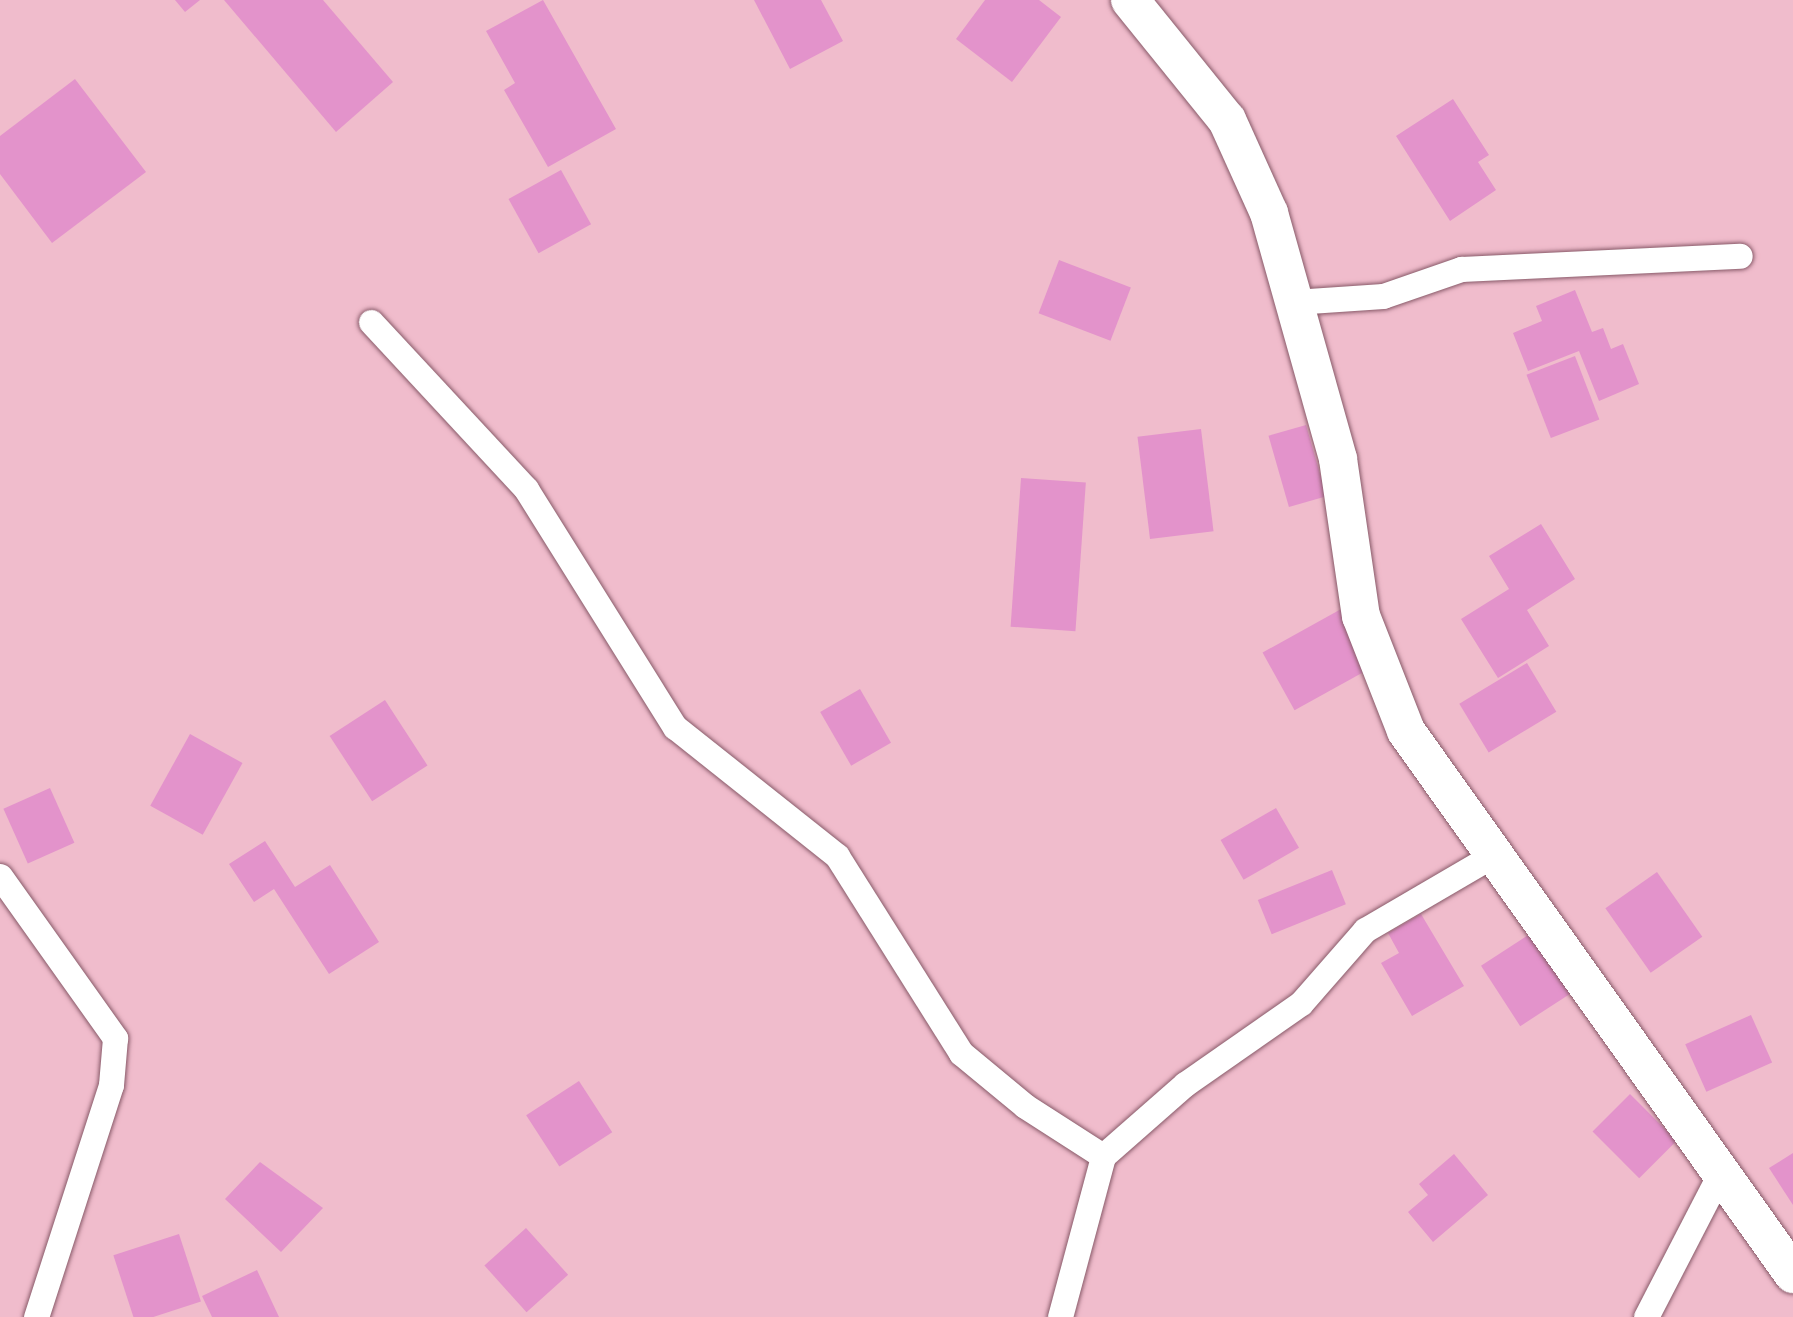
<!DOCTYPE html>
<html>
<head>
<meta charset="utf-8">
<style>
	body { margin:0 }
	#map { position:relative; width:1793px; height:1317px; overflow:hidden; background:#f0bccc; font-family:"Open Sans",sans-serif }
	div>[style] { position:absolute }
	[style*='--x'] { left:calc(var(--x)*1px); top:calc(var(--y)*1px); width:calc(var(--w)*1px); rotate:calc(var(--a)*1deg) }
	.building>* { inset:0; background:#e393cb; transform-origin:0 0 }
	.roads { filter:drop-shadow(0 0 2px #885a69) drop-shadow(0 0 2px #885a69) }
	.street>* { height:25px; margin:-12.5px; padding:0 12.5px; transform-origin:12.5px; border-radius:12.5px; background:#fff }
	.secondary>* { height:38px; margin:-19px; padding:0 19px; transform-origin:19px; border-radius:19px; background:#fff }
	span { translate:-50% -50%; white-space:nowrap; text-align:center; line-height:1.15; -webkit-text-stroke:9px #fdc9d9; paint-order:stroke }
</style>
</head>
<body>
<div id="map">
	<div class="building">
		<i style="clip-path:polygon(175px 0,200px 0,185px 12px)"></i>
		<i style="clip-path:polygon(224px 0,323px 0,393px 82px,336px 132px)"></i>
		<i style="clip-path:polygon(543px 0,616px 129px,548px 167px,504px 90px,515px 83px,486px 31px)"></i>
		<i style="clip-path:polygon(754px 0,821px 0,843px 41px,790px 69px)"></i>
		<i style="clip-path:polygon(985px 0,1039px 0,1061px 17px,1012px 82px,956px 39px)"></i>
		<i style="clip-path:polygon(75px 79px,146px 172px,52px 243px,0 174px,0 136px)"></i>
		<i style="clip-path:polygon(1453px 99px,1489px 155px,1478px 162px,1496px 190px,1450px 221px,1396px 136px)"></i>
		<i style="left:561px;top:170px;width:62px;height:60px;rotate:61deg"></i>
		<i style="left:1059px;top:260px;width:77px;height:57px;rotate:21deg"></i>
		<i style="clip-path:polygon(1575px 290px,1592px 332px,1603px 328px,1611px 349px,1623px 344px,1639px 384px,1599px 401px,1579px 351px,1528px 371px,1513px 333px,1542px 321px,1536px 306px)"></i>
		<i style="left:1575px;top:356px;width:68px;height:52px;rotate:69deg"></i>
		<i style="left:1306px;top:425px;width:74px;height:39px;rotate:74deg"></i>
		<i style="left:1201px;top:429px;width:103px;height:64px;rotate:83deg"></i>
		<i style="left:1021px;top:478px;width:65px;height:149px;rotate:4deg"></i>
		<i style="clip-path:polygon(1541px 524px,1575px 579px,1527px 610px,1549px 646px,1498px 678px,1461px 619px,1509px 589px,1489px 556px)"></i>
		<i style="left:1343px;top:608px;width:66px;height:92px;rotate:61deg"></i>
		<i style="left:1527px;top:663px;width:57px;height:79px;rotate:59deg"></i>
		<i style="left:860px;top:689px;width:62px;height:46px;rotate:60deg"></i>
		<i style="left:385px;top:700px;width:78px;height:66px;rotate:57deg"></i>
		<i style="left:190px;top:734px;width:60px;height:82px;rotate:29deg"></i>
		<i style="left:50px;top:788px;width:60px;height:51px;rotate:66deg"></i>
		<i style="left:1276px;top:808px;width:46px;height:64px;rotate:60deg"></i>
		<i style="clip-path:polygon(265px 841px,295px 887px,330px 865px,379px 942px,329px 974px,274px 889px,254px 902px,229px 864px)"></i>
		<i style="left:1332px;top:870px;width:37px;height:80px;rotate:68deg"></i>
		<i style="left:1657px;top:872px;width:79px;height:63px;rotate:55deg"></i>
		<i style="clip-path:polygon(1421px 914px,1464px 986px,1412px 1016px,1381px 963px,1399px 953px,1388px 933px)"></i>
		<i style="left:1533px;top:932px;width:72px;height:62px;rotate:57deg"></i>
		<i style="left:1751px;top:1015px;width:52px;height:72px;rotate:66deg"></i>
		<i style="left:579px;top:1081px;width:61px;height:63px;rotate:57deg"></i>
		<i style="left:1630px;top:1094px;width:66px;height:53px;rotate:45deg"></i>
		<i style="clip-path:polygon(1793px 1153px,1793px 1205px,1769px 1168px)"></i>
		<i style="clip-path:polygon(1454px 1154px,1488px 1195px,1433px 1242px,1408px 1212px,1428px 1195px,1419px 1184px)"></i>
		<i style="clip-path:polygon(260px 1162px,323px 1208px,281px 1252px,225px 1199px)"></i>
		<i style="left:526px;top:1228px;width:63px;height:56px;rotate:48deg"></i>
		<i style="left:179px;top:1234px;width:71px;height:69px;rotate:72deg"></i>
		<i style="clip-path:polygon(257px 1270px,279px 1317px,212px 1317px,202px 1296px)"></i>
	</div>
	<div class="roads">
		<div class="street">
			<i style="--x:1294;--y:302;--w:89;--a:-3.9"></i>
			<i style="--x:1383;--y:296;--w:83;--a:-19.1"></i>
			<i style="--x:1461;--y:269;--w:279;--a:-2.7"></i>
			<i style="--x:371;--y:322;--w:228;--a:47.1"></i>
			<i style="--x:526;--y:489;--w:281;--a:58"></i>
			<i style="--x:675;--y:727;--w:207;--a:38.5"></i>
			<i style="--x:837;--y:856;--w:233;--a:57.8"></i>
			<i style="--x:961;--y:1053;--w:83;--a:39.6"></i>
			<i style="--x:1025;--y:1106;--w:93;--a:32.7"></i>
			<i style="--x:0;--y:876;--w:199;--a:54.6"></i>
			<i style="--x:115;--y:1038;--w:47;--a:94.9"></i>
			<i style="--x:111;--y:1085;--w:244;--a:107.9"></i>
			<i style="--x:1060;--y:1317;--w:167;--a:-75"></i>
			<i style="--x:1103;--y:1156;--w:109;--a:-41.3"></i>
			<i style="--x:1185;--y:1084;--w:141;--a:-34.9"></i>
			<i style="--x:1301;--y:1003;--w:97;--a:-48.8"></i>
			<i style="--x:1365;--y:930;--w:151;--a:-30.3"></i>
			<i style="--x:1646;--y:1317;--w:163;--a:-62.7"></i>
		</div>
		<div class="secondary">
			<i style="--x:1130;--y:0;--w:154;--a:51.1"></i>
			<i style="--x:1227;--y:120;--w:102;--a:65.7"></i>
			<i style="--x:1269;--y:213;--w:255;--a:74.3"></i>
			<i style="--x:1338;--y:459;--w:159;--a:81.7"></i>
			<i style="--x:1361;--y:616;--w:123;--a:68.6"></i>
			<i style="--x:1406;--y:731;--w:667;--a:54.52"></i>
		</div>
	</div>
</div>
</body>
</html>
